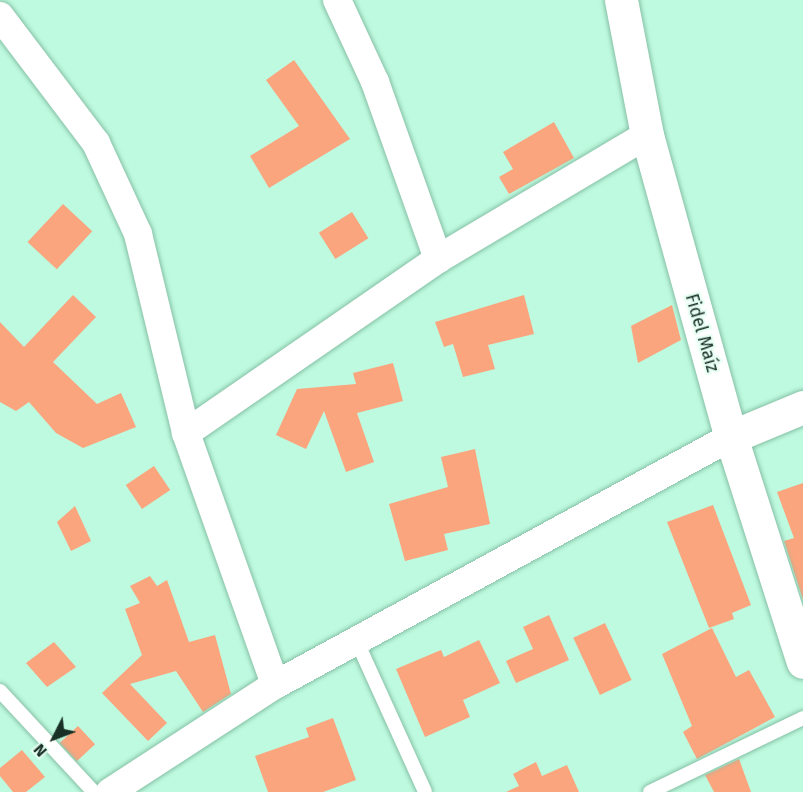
<!DOCTYPE html>
<html>
<head>
<meta charset="utf-8">
<style>
	body { margin:0 }
	#map { position:relative; width:803px; height:792px; overflow:hidden; background:#befadf; font-family:"Fira Sans",sans-serif }
	div>[style] { position:absolute }
	[style*='--x'] { left:calc(var(--x)*1px); top:calc(var(--y)*1px); width:calc(var(--w)*1px); rotate:calc(var(--a)*1deg) }
	.building>* { inset:0; background:#faa57e; transform-origin:0 0 }
	.roads { filter:drop-shadow(0 0 2px #86c0a6) drop-shadow(0 0 2px #86c0a6) }
	.lane>* { height:14px; margin:-7px; padding:0 7px; transform-origin:7px; border-radius:7px; background:#fff }
	.street>* { height:28px; margin:-14px; padding:0 14px; transform-origin:14px; border-radius:14px; background:#fff }
	.secondary>* { height:33px; margin:-16.5px; padding:0 16.5px; transform-origin:16.5px; border-radius:16.5px; background:#fff }
	span { translate:-50% -50%; white-space:nowrap; text-align:center; line-height:1.15; -webkit-text-stroke:4.5px #e7fef3; paint-order:stroke }
	.street-label { font-size:18px; color:#183026 }
	.north { position:absolute; left:24px; top:708px; width:60px; height:60px; -webkit-text-stroke:4px #e7fef3; paint-order:stroke; rotate:228deg; font-size:16px; font-weight:700; line-height:24px; text-align:center; color:#183026 }
	.north::after { content:''; display:block; margin:auto; width:21px; height:27px; background:#183026; clip-path:polygon(50% 0,100% 100%,50% 72%,0 100%) }
</style>
</head>
<body>
<div id="map">
	<div class="building">
		<i style="clip-path:polygon(294px 60px,350px 139px,269px 188px,250px 156px,299px 126px,266px 80px)"></i>
		<i style="clip-path:polygon(554px 122px,574px 158px,509px 194px,499px 177px,513px 169px,503px 152px)"></i>
		<i style="left:63px;top:204px;width:40px;height:52px;rotate:43deg"></i>
		<i style="left:352px;top:212px;width:31px;height:39px;rotate:58deg"></i>
		<i style="clip-path:polygon(73px 295px,96px 317px,53px 362px,97px 404px,121px 393px,136px 427px,83px 448px,56px 433px,29px 402px,16px 411px,0 402px,0 322px,24px 347px)"></i>
		<i style="clip-path:polygon(524px 295px,534px 334px,488px 345px,495px 369px,463px 377px,453px 344px,444px 347px,435px 322px)"></i>
		<i style="clip-path:polygon(672px 305px,681px 340px,638px 363px,631px 326px)"></i>
		<i style="clip-path:polygon(393px 363px,403px 401px,357px 413px,374px 462px,346px 472px,324px 411px,306px 449px,276px 435px,297px 389px,356px 384px,353px 373px)"></i>
		<i style="clip-path:polygon(475px 449px,490px 524px,444px 534px,448px 550px,405px 561px,389px 504px,448px 487px,441px 457px)"></i>
		<i style="left:154px;top:466px;width:29px;height:34px;rotate:56deg"></i>
		<i style="clip-path:polygon(803px 483px,803px 600px,784px 541px,794px 538px,777px 492px)"></i>
		<i style="clip-path:polygon(713px 505px,751px 605px,732px 613px,734px 619px,709px 628px,667px 522px)"></i>
		<i style="clip-path:polygon(75px 506px,91px 541px,71px 551px,57px 522px)"></i>
		<i style="clip-path:polygon(150px 576px,157px 586px,167px 580px,189px 642px,215px 635px,231px 694px,203px 712px,176px 671px,130px 684px,167px 723px,148px 741px,102px 693px,142px 655px,125px 609px,140px 603px,130px 586px)"></i>
		<i style="clip-path:polygon(549px 615px,569px 660px,516px 683px,506px 661px,533px 649px,523px 627px)"></i>
		<i style="left:605px;top:623px;width:63px;height:35px;rotate:65deg"></i>
		<i style="clip-path:polygon(712px 628px,736px 677px,749px 670px,775px 717px,697px 759px,683px 732px,692px 726px,662px 654px)"></i>
		<i style="clip-path:polygon(479px 640px,500px 683px,463px 700px,470px 717px,425px 737px,396px 669px,441px 650px,444px 657px)"></i>
		<i style="clip-path:polygon(54px 642px,76px 667px,47px 687px,26px 663px)"></i>
		<i style="clip-path:polygon(333px 718px,356px 780px,323px 792px,268px 792px,255px 756px,309px 737px,306px 728px)"></i>
		<i style="left:78px;top:726px;width:25px;height:25px;rotate:47deg"></i>
		<i style="clip-path:polygon(22px 750px,45px 777px,26px 792px,13px 792px,0 776px,0 768px)"></i>
		<i style="clip-path:polygon(739px 759px,751px 792px,714px 792px,705px 775px)"></i>
		<i style="clip-path:polygon(536px 762px,542px 776px,567px 765px,579px 792px,506px 792px,519px 786px,513px 774px)"></i>
	</div>
	<div class="roads">
		<div class="lane">
			<i style="--x:358;--y:644;--w:162;--a:65.6"></i>
			<i style="--x:0;--y:691;--w:138;--a:47.1"></i>
			<i style="--x:650;--y:792;--w:170;--a:-25.8"></i>
		</div>
		<div class="street">
			<i style="--x:337;--y:0;--w:90;--a:65.1"></i>
			<i style="--x:375;--y:82;--w:188;--a:70.4"></i>
			<i style="--x:0;--y:16;--w:159;--a:52.9"></i>
			<i style="--x:96;--y:143;--w:100;--a:65.2"></i>
			<i style="--x:138;--y:234;--w:205;--a:76.4"></i>
			<i style="--x:186;--y:433;--w:267;--a:70.5"></i>
			<i style="--x:186;--y:433;--w:306;--a:-34.6"></i>
			<i style="--x:438;--y:259;--w:243;--a:-30.7"></i>
			<i style="--x:110;--y:792;--w:197;--a:-33"></i>
			<i style="--x:275;--y:685;--w:519;--a:-28.54"></i>
		</div>
		<div class="secondary">
			<i style="--x:621;--y:0;--w:137;--a:79.1"></i>
			<i style="--x:647;--y:135;--w:313;--a:74.5"></i>
			<i style="--x:731;--y:437;--w:236;--a:72.3"></i>
			<i style="--x:731;--y:437;--w:78;--a:-22.6"></i>
		</div>
	</div>
	<div class="street-label">
		<span style="left:702px;top:333px;rotate:74deg">Fidel Maíz</span>
	</div>
	<div class="north">N</div>
</div>
</body>
</html>
